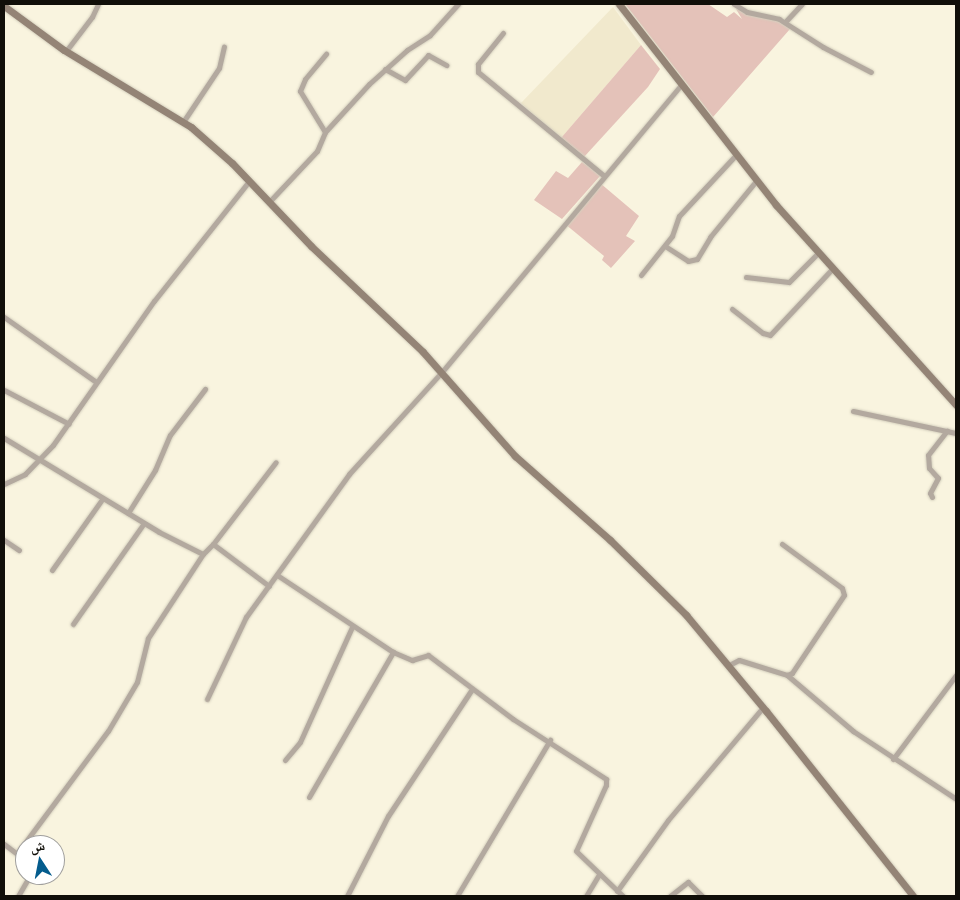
<!DOCTYPE html>
<html>
<head>
<meta charset="utf-8">
<style>
	body { margin:0 }
	#map { position:relative; width:960px; height:900px; overflow:hidden; background:#f9f4df; font-family:"Noto Serif","Noto Naskh Arabic",serif }
	div>[style] { position:absolute }
	[style*='--x'] { left:calc(var(--x)*1px); top:calc(var(--y)*1px); width:calc(var(--w)*1px); rotate:calc(var(--a)*1deg) }
	.built>* { inset:0; background:#f1e9cd }
	.green>* { inset:0; background:#e4c2b9 }
	.roads { filter:drop-shadow(0 0 1px #d4cfbd) drop-shadow(0 0 1px #d4cfbd) }
	.street>* { height:5px; margin:-2.5px; padding:0 2.5px; transform-origin:2.5px; border-radius:2.5px; background:#b3a99f }
	.secondary>* { height:7px; margin:-3.5px; padding:0 3.5px; transform-origin:3.5px; border-radius:3.5px; background:#948476 }
	span { translate:-50% -50%; white-space:nowrap; text-align:center; line-height:1.15; -webkit-text-stroke:4px #fff; paint-order:stroke }
	.frame { position:absolute; inset:0; border:5px solid #110f09; pointer-events:none }
	.north { position:absolute; left:15px; top:835px; width:50px; height:50px; box-sizing:border-box; background:#fff; border:1px solid #a09f9d; border-radius:50%; rotate:349deg; font-size:14px; font-weight:700; line-height:20px; text-align:center; color:#110f09 }
	.north::after { content:''; display:block; margin:auto; width:18px; height:22px; background:#045c8d; clip-path:polygon(50% 0,100% 100%,50% 72%,0 100%) }
</style>
</head>
<body>
<div id="map">
	<div class="built">
		<i style="clip-path:polygon(613px 7px,641px 45px,561px 138px,521px 103px)"></i>
	</div>
	<div class="green">
		<i style="clip-path:polygon(625px 4px,708px 4px,727px 17px,734px 12px,742px 19px,736px 9px,779px 20px,790px 29px,713px 117px)"></i>
		<i style="clip-path:polygon(641px 45px,660px 69px,648px 87px,584px 157px,561px 138px)"></i>
		<i style="clip-path:polygon(582px 162px,601px 175px,562px 219px,534px 200px,556px 171px,568px 178px)"></i>
		<i style="clip-path:polygon(600px 183px,639px 216px,626px 236px,635px 241px,611px 268px,602px 260px,604px 256px,565px 224px)"></i>
	</div>
	<div class="roads">
		<div class="street">
			<i style="--x:734;--y:4;--w:15;--a:32"></i>
			<i style="--x:747;--y:12;--w:33;--a:12"></i>
			<i style="--x:779;--y:19;--w:52;--a:32.5"></i>
			<i style="--x:823;--y:47;--w:54;--a:27.5"></i>
			<i style="--x:785;--y:22;--w:25;--a:-47"></i>
			<i style="--x:503;--y:33;--w:40;--a:129"></i>
			<i style="--x:478;--y:64;--w:8;--a:90"></i>
			<i style="--x:478;--y:72;--w:162;--a:39.5"></i>
			<i style="--x:66;--y:51;--w:43;--a:-52.6"></i>
			<i style="--x:92;--y:17;--w:14;--a:-65"></i>
			<i style="--x:385;--y:69;--w:23;--a:29"></i>
			<i style="--x:405;--y:80;--w:34;--a:-47"></i>
			<i style="--x:428;--y:55;--w:21;--a:29"></i>
			<i style="--x:183;--y:122;--w:65;--a:-56.3"></i>
			<i style="--x:219;--y:68;--w:22;--a:-77"></i>
			<i style="--x:325;--y:132;--w:48;--a:-121.4"></i>
			<i style="--x:300;--y:91;--w:13;--a:-67"></i>
			<i style="--x:305;--y:79;--w:33;--a:-50"></i>
			<i style="--x:269;--y:202;--w:70;--a:-46.7"></i>
			<i style="--x:317;--y:151;--w:21;--a:-67"></i>
			<i style="--x:325;--y:132;--w:65;--a:-47.5"></i>
			<i style="--x:369;--y:84;--w:51;--a:-41.8"></i>
			<i style="--x:407;--y:50;--w:27;--a:-33"></i>
			<i style="--x:430;--y:35;--w:42;--a:-47.9"></i>
			<i style="--x:665;--y:246;--w:27;--a:33"></i>
			<i style="--x:688;--y:261;--w:9;--a:-13"></i>
			<i style="--x:697;--y:259;--w:26;--a:-59"></i>
			<i style="--x:710;--y:237;--w:72;--a:-50.6"></i>
			<i style="--x:641;--y:275;--w:50;--a:-51.5"></i>
			<i style="--x:672;--y:236;--w:21;--a:-71"></i>
			<i style="--x:679;--y:216;--w:82;--a:-47"></i>
			<i style="--x:746;--y:277;--w:43;--a:6.6"></i>
			<i style="--x:789;--y:282;--w:42;--a:-45"></i>
			<i style="--x:732;--y:309;--w:39;--a:38"></i>
			<i style="--x:763;--y:333;--w:7;--a:16"></i>
			<i style="--x:770;--y:335;--w:92;--a:-46.8"></i>
			<i style="--x:4;--y:317;--w:113;--a:35.2"></i>
			<i style="--x:4;--y:390;--w:73;--a:27.6"></i>
			<i style="--x:853;--y:411;--w:105;--a:12.1"></i>
			<i style="--x:4;--y:438;--w:181;--a:31.2"></i>
			<i style="--x:159;--y:532;--w:49;--a:26.6"></i>
			<i style="--x:203;--y:554;--w:14;--a:-45"></i>
			<i style="--x:213;--y:544;--w:70;--a:36.9"></i>
			<i style="--x:4;--y:484;--w:23;--a:-25"></i>
			<i style="--x:25;--y:474;--w:40;--a:-46"></i>
			<i style="--x:53;--y:445;--w:176;--a:-55"></i>
			<i style="--x:154;--y:301;--w:153;--a:-51.6"></i>
			<i style="--x:932;--y:497;--w:4;--a:-117"></i>
			<i style="--x:930;--y:493;--w:17;--a:-62"></i>
			<i style="--x:938;--y:478;--w:13;--a:-132"></i>
			<i style="--x:929;--y:468;--w:13;--a:-94"></i>
			<i style="--x:928;--y:455;--w:31;--a:-52"></i>
			<i style="--x:128;--y:513;--w:51;--a:-57.9"></i>
			<i style="--x:155;--y:470;--w:38;--a:-67"></i>
			<i style="--x:170;--y:435;--w:58;--a:-52.7"></i>
			<i style="--x:4;--y:540;--w:18;--a:34"></i>
			<i style="--x:213;--y:544;--w:103;--a:-52.5"></i>
			<i style="--x:782;--y:544;--w:74;--a:36.3"></i>
			<i style="--x:842;--y:588;--w:7;--a:74"></i>
			<i style="--x:844;--y:595;--w:94;--a:123.7"></i>
			<i style="--x:792;--y:673;--w:5;--a:158"></i>
			<i style="--x:52;--y:570;--w:88;--a:-54.7"></i>
			<i style="--x:277;--y:575;--w:139;--a:33.6"></i>
			<i style="--x:393;--y:652;--w:21;--a:23"></i>
			<i style="--x:412;--y:660;--w:17;--a:-17"></i>
			<i style="--x:428;--y:655;--w:106;--a:37"></i>
			<i style="--x:513;--y:719;--w:111;--a:32.8"></i>
			<i style="--x:606;--y:779;--w:6;--a:90"></i>
			<i style="--x:606;--y:785;--w:72;--a:114.4"></i>
			<i style="--x:576;--y:851;--w:65;--a:43.8"></i>
			<i style="--x:73;--y:624;--w:123;--a:-54.9"></i>
			<i style="--x:729;--y:665;--w:11;--a:-27"></i>
			<i style="--x:739;--y:660;--w:50;--a:17.4"></i>
			<i style="--x:787;--y:675;--w:87;--a:40.3"></i>
			<i style="--x:853;--y:731;--w:123;--a:33.4"></i>
			<i style="--x:207;--y:699;--w:91;--a:-64.6"></i>
			<i style="--x:246;--y:617;--w:176;--a:-54.2"></i>
			<i style="--x:349;--y:474;--w:137;--a:-47.7"></i>
			<i style="--x:441;--y:373;--w:373;--a:-50.2"></i>
			<i style="--x:893;--y:759;--w:105;--a:-53.1"></i>
			<i style="--x:285;--y:760;--w:23;--a:-50"></i>
			<i style="--x:300;--y:742;--w:126;--a:-65.7"></i>
			<i style="--x:309;--y:797;--w:168;--a:-59.9"></i>
			<i style="--x:4;--y:844;--w:26;--a:37"></i>
			<i style="--x:18;--y:852;--w:151;--a:-53.4"></i>
			<i style="--x:108;--y:731;--w:57;--a:-59.4"></i>
			<i style="--x:137;--y:682;--w:45;--a:-76"></i>
			<i style="--x:148;--y:638;--w:100;--a:-56.8"></i>
			<i style="--x:617;--y:891;--w:87;--a:-54.3"></i>
			<i style="--x:668;--y:820;--w:148;--a:-49.9"></i>
			<i style="--x:18;--y:896;--w:24;--a:-60"></i>
			<i style="--x:347;--y:896;--w:90;--a:-62.9"></i>
			<i style="--x:388;--y:816;--w:152;--a:-56.5"></i>
			<i style="--x:457;--y:896;--w:182;--a:-59.2"></i>
			<i style="--x:586;--y:896;--w:26;--a:-59"></i>
			<i style="--x:670;--y:896;--w:23;--a:-38"></i>
			<i style="--x:688;--y:882;--w:20;--a:45"></i>
		</div>
		<div class="secondary">
			<i style="--x:619;--y:4;--w:255;--a:52"></i>
			<i style="--x:776;--y:205;--w:269;--a:48"></i>
			<i style="--x:4;--y:6;--w:74;--a:36.3"></i>
			<i style="--x:64;--y:50;--w:149;--a:31.2"></i>
			<i style="--x:191;--y:127;--w:55;--a:41.3"></i>
			<i style="--x:232;--y:163;--w:115;--a:46.4"></i>
			<i style="--x:311;--y:246;--w:154;--a:43.4"></i>
			<i style="--x:423;--y:352;--w:139;--a:48.5"></i>
			<i style="--x:515;--y:456;--w:127;--a:41.5"></i>
			<i style="--x:610;--y:540;--w:107;--a:44.6"></i>
			<i style="--x:686;--y:615;--w:125;--a:50.2"></i>
			<i style="--x:766;--y:711;--w:236;--a:51.5"></i>
		</div>
	</div>
	<div class="frame"></div>
	<div class="north">ش</div>
</div>
</body>
</html>
